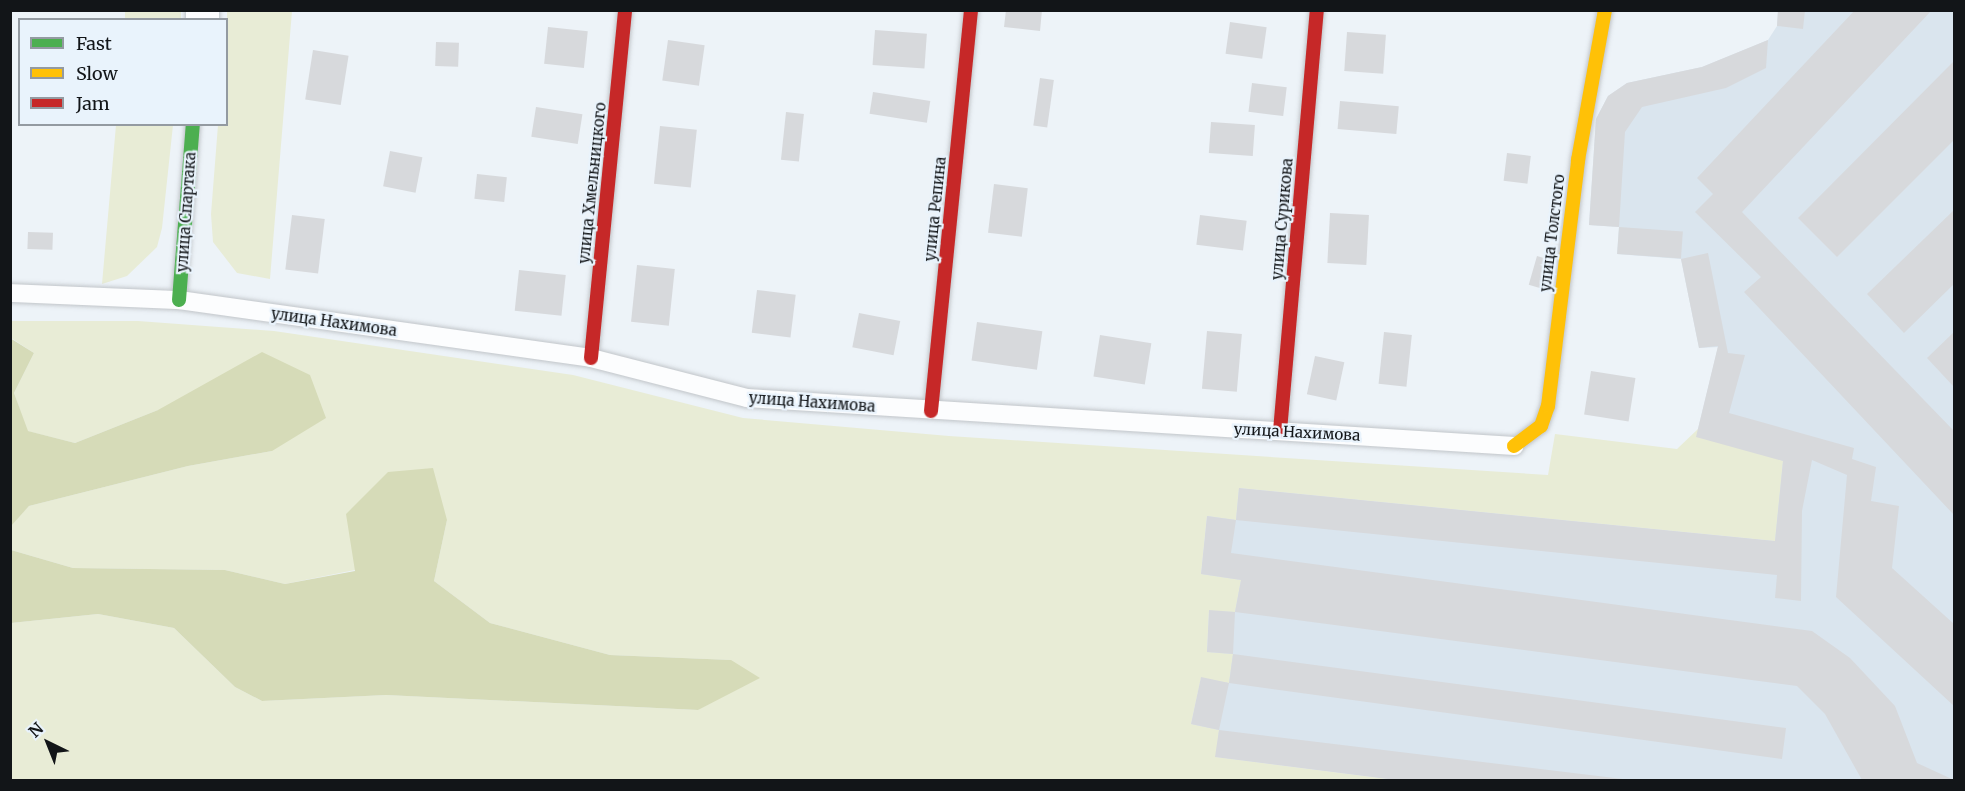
<!DOCTYPE html>
<html>
<head>
<meta charset="utf-8">
<style>
	body { margin:0 }
	#map { position:relative; width:1965px; height:791px; overflow:hidden; background:#edf3f8; font-family:Merriweather,serif }
	div>[style] { position:absolute }
	[style*='--x'] { left:calc(var(--x)*1px); top:calc(var(--y)*1px); width:calc(var(--w)*1px); rotate:calc(var(--a)*1deg) }
	.built>* { inset:0; background:#dae5ee }
	.green>* { inset:0; background:#e8ecd6; transform-origin:0 0 }
	.forest>* { inset:0; background:#d6dbb8 }
	.building>* { inset:0; background:#d7d9dc; transform-origin:0 0 }
	.roads { filter:drop-shadow(0 0 2px #c1c5c9) drop-shadow(0 0 2px #c1c5c9) }
	.lane>* { height:18px; margin:-9px; padding:0 9px; transform-origin:9px; border-radius:9px; background:#fcfdfe }
	.street>* { height:33px; margin:-16.5px; padding:0 16.5px; transform-origin:16.5px; border-radius:16.5px; background:#fcfdfe }
	.fast>* { height:14px; margin:-7px; padding:0 7px; transform-origin:7px; border-radius:7px; background:#4caf50 }
	.slow>* { height:14px; margin:-7px; padding:0 7px; transform-origin:7px; border-radius:7px; background:#ffc107 }
	.jam>* { height:14px; margin:-7px; padding:0 7px; transform-origin:7px; border-radius:7px; background:#c62828 }
	span { translate:-50% -50%; white-space:nowrap; text-align:center; line-height:1.15; -webkit-text-stroke:4.5px #e9f3fc; paint-order:stroke }
	.street-label { font-size:15px; color:#121518 }
	.frame { position:absolute; inset:0; border:12px solid #121518; pointer-events:none }
	.legend { position:absolute; left:18px; top:18px; width:210px; height:108px; box-sizing:border-box; background:#e9f3fc; border:2px solid #939aa1; margin:0; padding:8px 10px; list-style:none; font-size:18px; color:#121518 }
	.legend li { display:flex; align-items:center; gap:12px; height:30px }
	.legend b { width:30px; border:2px solid #939aa1 }
	.north { position:absolute; left:18px; top:713px; width:60px; height:60px; -webkit-text-stroke:4px #e9f3fc; paint-order:stroke; rotate:317deg; font-size:16px; font-weight:700; line-height:24px; text-align:center; color:#121518 }
	.north::after { content:''; display:block; margin:auto; width:21px; height:27px; background:#121518; clip-path:polygon(50% 0,100% 100%,50% 72%,0 100%) }
</style>
</head>
<body>
<div id="map">
	<div class="built">
		<i style="clip-path:polygon(1778px 11px,1954px 11px,1954px 780px,1396px 780px,1215px 757px,1191px 724px,1207px 652px,1209px 610px,1201px 574px,1207px 516px,1239px 488px,1775px 541px,1696px 437px,1718px 347px,1699px 348px,1681px 259px,1617px 254px,1619px 227px,1589px 225px,1596px 119px,1608px 96px,1627px 83px,1702px 67px,1768px 40px,1777px 26px)"></i>
	</div>
	<div class="green">
		<i style="left:125px;top:11px;width:56px;height:8px"></i>
		<i style="clip-path:polygon(227px 11px,292px 11px,270px 279px,237px 273px,213px 242px,211px 214px,218px 125px,226px 124px)"></i>
		<i style="clip-path:polygon(116px 125px,173px 125px,162px 228px,157px 247px,127px 276px,102px 284px)"></i>
		<i style="clip-path:polygon(11px 321px,138px 321px,274px 331px,573px 375px,743px 418px,949px 436px,1548px 475px,1555px 434px,1677px 449px,1698px 429px,1783px 461px,1775px 541px,1239px 488px,1236px 520px,1207px 516px,1201px 574px,1241px 580px,1235px 612px,1209px 611px,1207px 652px,1233px 654px,1229px 683px,1201px 678px,1191px 724px,1219px 730px,1216px 757px,1396px 780px,11px 780px,11px 623px,98px 614px,174px 628px,235px 687px,262px 701px,386px 695px,698px 710px,731px 660px,610px 655px,490px 623px,434px 581px,447px 520px,355px 570px,285px 584px,225px 570px,73px 568px,11px 550px,10px 526px,29px 506px,188px 466px,272px 451px,158px 410px,75px 443px,27px 431px,14px 393px,34px 353px,11px 338px)"></i>
	</div>
	<div class="forest">
		<i style="clip-path:polygon(10px 338px,34px 353px,14px 393px,28px 431px,75px 443px,158px 410px,262px 352px,310px 375px,326px 418px,272px 451px,188px 466px,29px 506px,11px 526px)"></i>
		<i style="clip-path:polygon(433px 468px,447px 520px,434px 581px,490px 623px,610px 655px,731px 660px,760px 678px,698px 710px,386px 695px,262px 701px,235px 687px,174px 628px,98px 614px,11px 623px,11px 550px,73px 568px,225px 570px,285px 584px,355px 571px,346px 514px,388px 472px)"></i>
	</div>
	<div class="building">
		<i style="clip-path:polygon(1006px 10px,1042px 10px,1040px 31px,1004px 27px)"></i>
		<i style="clip-path:polygon(1778px 10px,1805px 10px,1803px 29px,1777px 26px)"></i>
		<i style="clip-path:polygon(1855px 10px,1932px 10px,1742px 212px,1954px 431px,1954px 515px,1744px 292px,1761px 277px,1695px 212px,1713px 194px,1697px 178px)"></i>
		<i style="left:1230px;top:22px;width:37px;height:32px;rotate:8deg"></i>
		<i style="left:548px;top:27px;width:40px;height:37px;rotate:6deg"></i>
		<i style="left:875px;top:30px;width:52px;height:35px;rotate:4deg"></i>
		<i style="left:1347px;top:32px;width:39px;height:39px;rotate:4deg"></i>
		<i style="left:668px;top:40px;width:37px;height:41px;rotate:8deg"></i>
		<i style="clip-path:polygon(1768px 40px,1766px 68px,1726px 88px,1642px 107px,1625px 132px,1619px 227px,1589px 225px,1596px 119px,1608px 96px,1627px 83px,1702px 67px)"></i>
		<i style="left:436px;top:42px;width:23px;height:24px;rotate:2deg"></i>
		<i style="left:313px;top:50px;width:36px;height:50px;rotate:9deg"></i>
		<i style="clip-path:polygon(1954px 61px,1954px 140px,1837px 257px,1798px 218px)"></i>
		<i style="left:1040px;top:78px;width:14px;height:48px;rotate:8deg"></i>
		<i style="left:1252px;top:83px;width:35px;height:29px;rotate:7deg"></i>
		<i style="left:873px;top:92px;width:58px;height:22px;rotate:9deg"></i>
		<i style="left:1340px;top:101px;width:59px;height:28px;rotate:5deg"></i>
		<i style="left:536px;top:107px;width:47px;height:30px;rotate:9deg"></i>
		<i style="left:786px;top:112px;width:18px;height:48px;rotate:6deg"></i>
		<i style="left:1211px;top:122px;width:44px;height:31px;rotate:4deg"></i>
		<i style="left:660px;top:126px;width:37px;height:58px;rotate:6deg"></i>
		<i style="left:390px;top:151px;width:33px;height:36px;rotate:11deg"></i>
		<i style="left:1507px;top:153px;width:24px;height:28px;rotate:7deg"></i>
		<i style="left:477px;top:174px;width:30px;height:25px;rotate:6deg"></i>
		<i style="left:994px;top:184px;width:34px;height:49px;rotate:7deg"></i>
		<i style="clip-path:polygon(1954px 210px,1954px 284px,1904px 333px,1867px 294px)"></i>
		<i style="left:1330px;top:213px;width:39px;height:50px;rotate:3deg"></i>
		<i style="left:292px;top:215px;width:33px;height:55px;rotate:7deg"></i>
		<i style="left:1200px;top:215px;width:47px;height:30px;rotate:7deg"></i>
		<i style="left:1619px;top:227px;width:64px;height:27px;rotate:4deg"></i>
		<i style="left:28px;top:232px;width:25px;height:17px;rotate:2deg"></i>
		<i style="clip-path:polygon(1708px 253px,1728px 353px,1745px 355px,1729px 413px,1854px 448px,1852px 459px,1876px 467px,1871px 501px,1899px 506px,1892px 568px,1954px 624px,1954px 706px,1836px 597px,1847px 475px,1812px 460px,1802px 511px,1801px 601px,1775px 598px,1777px 575px,1236px 520px,1239px 488px,1775px 541px,1783px 461px,1696px 437px,1718px 346px,1699px 348px,1681px 259px)"></i>
		<i style="left:1537px;top:256px;width:15px;height:30px;rotate:16deg"></i>
		<i style="left:637px;top:265px;width:38px;height:57px;rotate:6deg"></i>
		<i style="left:519px;top:270px;width:47px;height:41px;rotate:6deg"></i>
		<i style="left:757px;top:290px;width:39px;height:43px;rotate:7deg"></i>
		<i style="left:859px;top:313px;width:42px;height:35px;rotate:11deg"></i>
		<i style="left:977px;top:322px;width:66px;height:39px;rotate:8deg"></i>
		<i style="left:1207px;top:331px;width:35px;height:58px;rotate:5deg"></i>
		<i style="left:1384px;top:332px;width:28px;height:52px;rotate:6deg"></i>
		<i style="clip-path:polygon(1954px 332px,1954px 387px,1927px 358px)"></i>
		<i style="left:1100px;top:335px;width:52px;height:42px;rotate:9deg"></i>
		<i style="left:1315px;top:356px;width:30px;height:39px;rotate:12deg"></i>
		<i style="left:1591px;top:371px;width:45px;height:44px;rotate:9deg"></i>
		<i style="clip-path:polygon(1207px 516px,1236px 520px,1231px 553px,1812px 631px,1850px 658px,1895px 706px,1917px 763px,1954px 780px,1862px 780px,1825px 714px,1797px 686px,1235px 612px,1233px 654px,1207px 652px,1209px 610px,1235px 612px,1241px 580px,1201px 574px)"></i>
		<i style="clip-path:polygon(1233px 654px,1786px 728px,1782px 759px,1229px 683px,1219px 730px,1631px 780px,1396px 780px,1215px 757px,1219px 730px,1191px 724px,1201px 677px,1229px 683px)"></i>
	</div>
	<div class="roads">
		<div class="lane">
			<i style="--x:10;--y:293;--w:169;--a:2.4"></i>
			<i style="--x:179;--y:300;--w:416;--a:8"></i>
			<i style="--x:591;--y:358;--w:161;--a:14.4"></i>
			<i style="--x:747;--y:398;--w:769;--a:3.58"></i>
		</div>
		<div class="street">
			<i style="--x:202;--y:20;--w:10;--a:-90"></i>
		</div>
		<div class="fast">
			<i style="--x:179;--y:300;--w:177;--a:-85.5"></i>
		</div>
		<div class="slow">
			<i style="--x:1514;--y:446;--w:34;--a:-37"></i>
			<i style="--x:1541;--y:426;--w:21;--a:-71"></i>
			<i style="--x:1548;--y:406;--w:248;--a:-83"></i>
			<i style="--x:1578;--y:160;--w:152;--a:-79.8"></i>
		</div>
		<div class="jam">
			<i style="--x:591;--y:358;--w:350;--a:-84.4"></i>
			<i style="--x:931;--y:411;--w:403;--a:-84.3"></i>
			<i style="--x:1280;--y:431;--w:423;--a:-85"></i>
		</div>
	</div>
	<div class="street-label">
		<span style="left:592px;top:183px;rotate:-84deg">улица Хмельницкого</span>
		<span style="left:935px;top:209px;rotate:-84deg">улица Репина</span>
		<span style="left:186px;top:212px;rotate:-86deg">улица Спартака</span>
		<span style="left:1282px;top:219px;rotate:-85deg">улица Сурикова</span>
		<span style="left:1552px;top:233px;rotate:-83deg">улица Толстого</span>
		<span style="left:334px;top:322px;rotate:8deg">улица Нахимова</span>
		<span style="left:812px;top:402px;rotate:4deg">улица Нахимова</span>
		<span style="left:1297px;top:432px;rotate:3deg">улица Нахимова</span>
	</div>
	<div class="frame"></div>
	<ul class="legend">
	<li><b style="height:8px;background:#4caf50"></b>Fast</li>
	<li><b style="height:8px;background:#ffc107"></b>Slow</li>
	<li><b style="height:8px;background:#c62828"></b>Jam</li>
	</ul>
	<div class="north">N</div>
</div>
</body>
</html>
